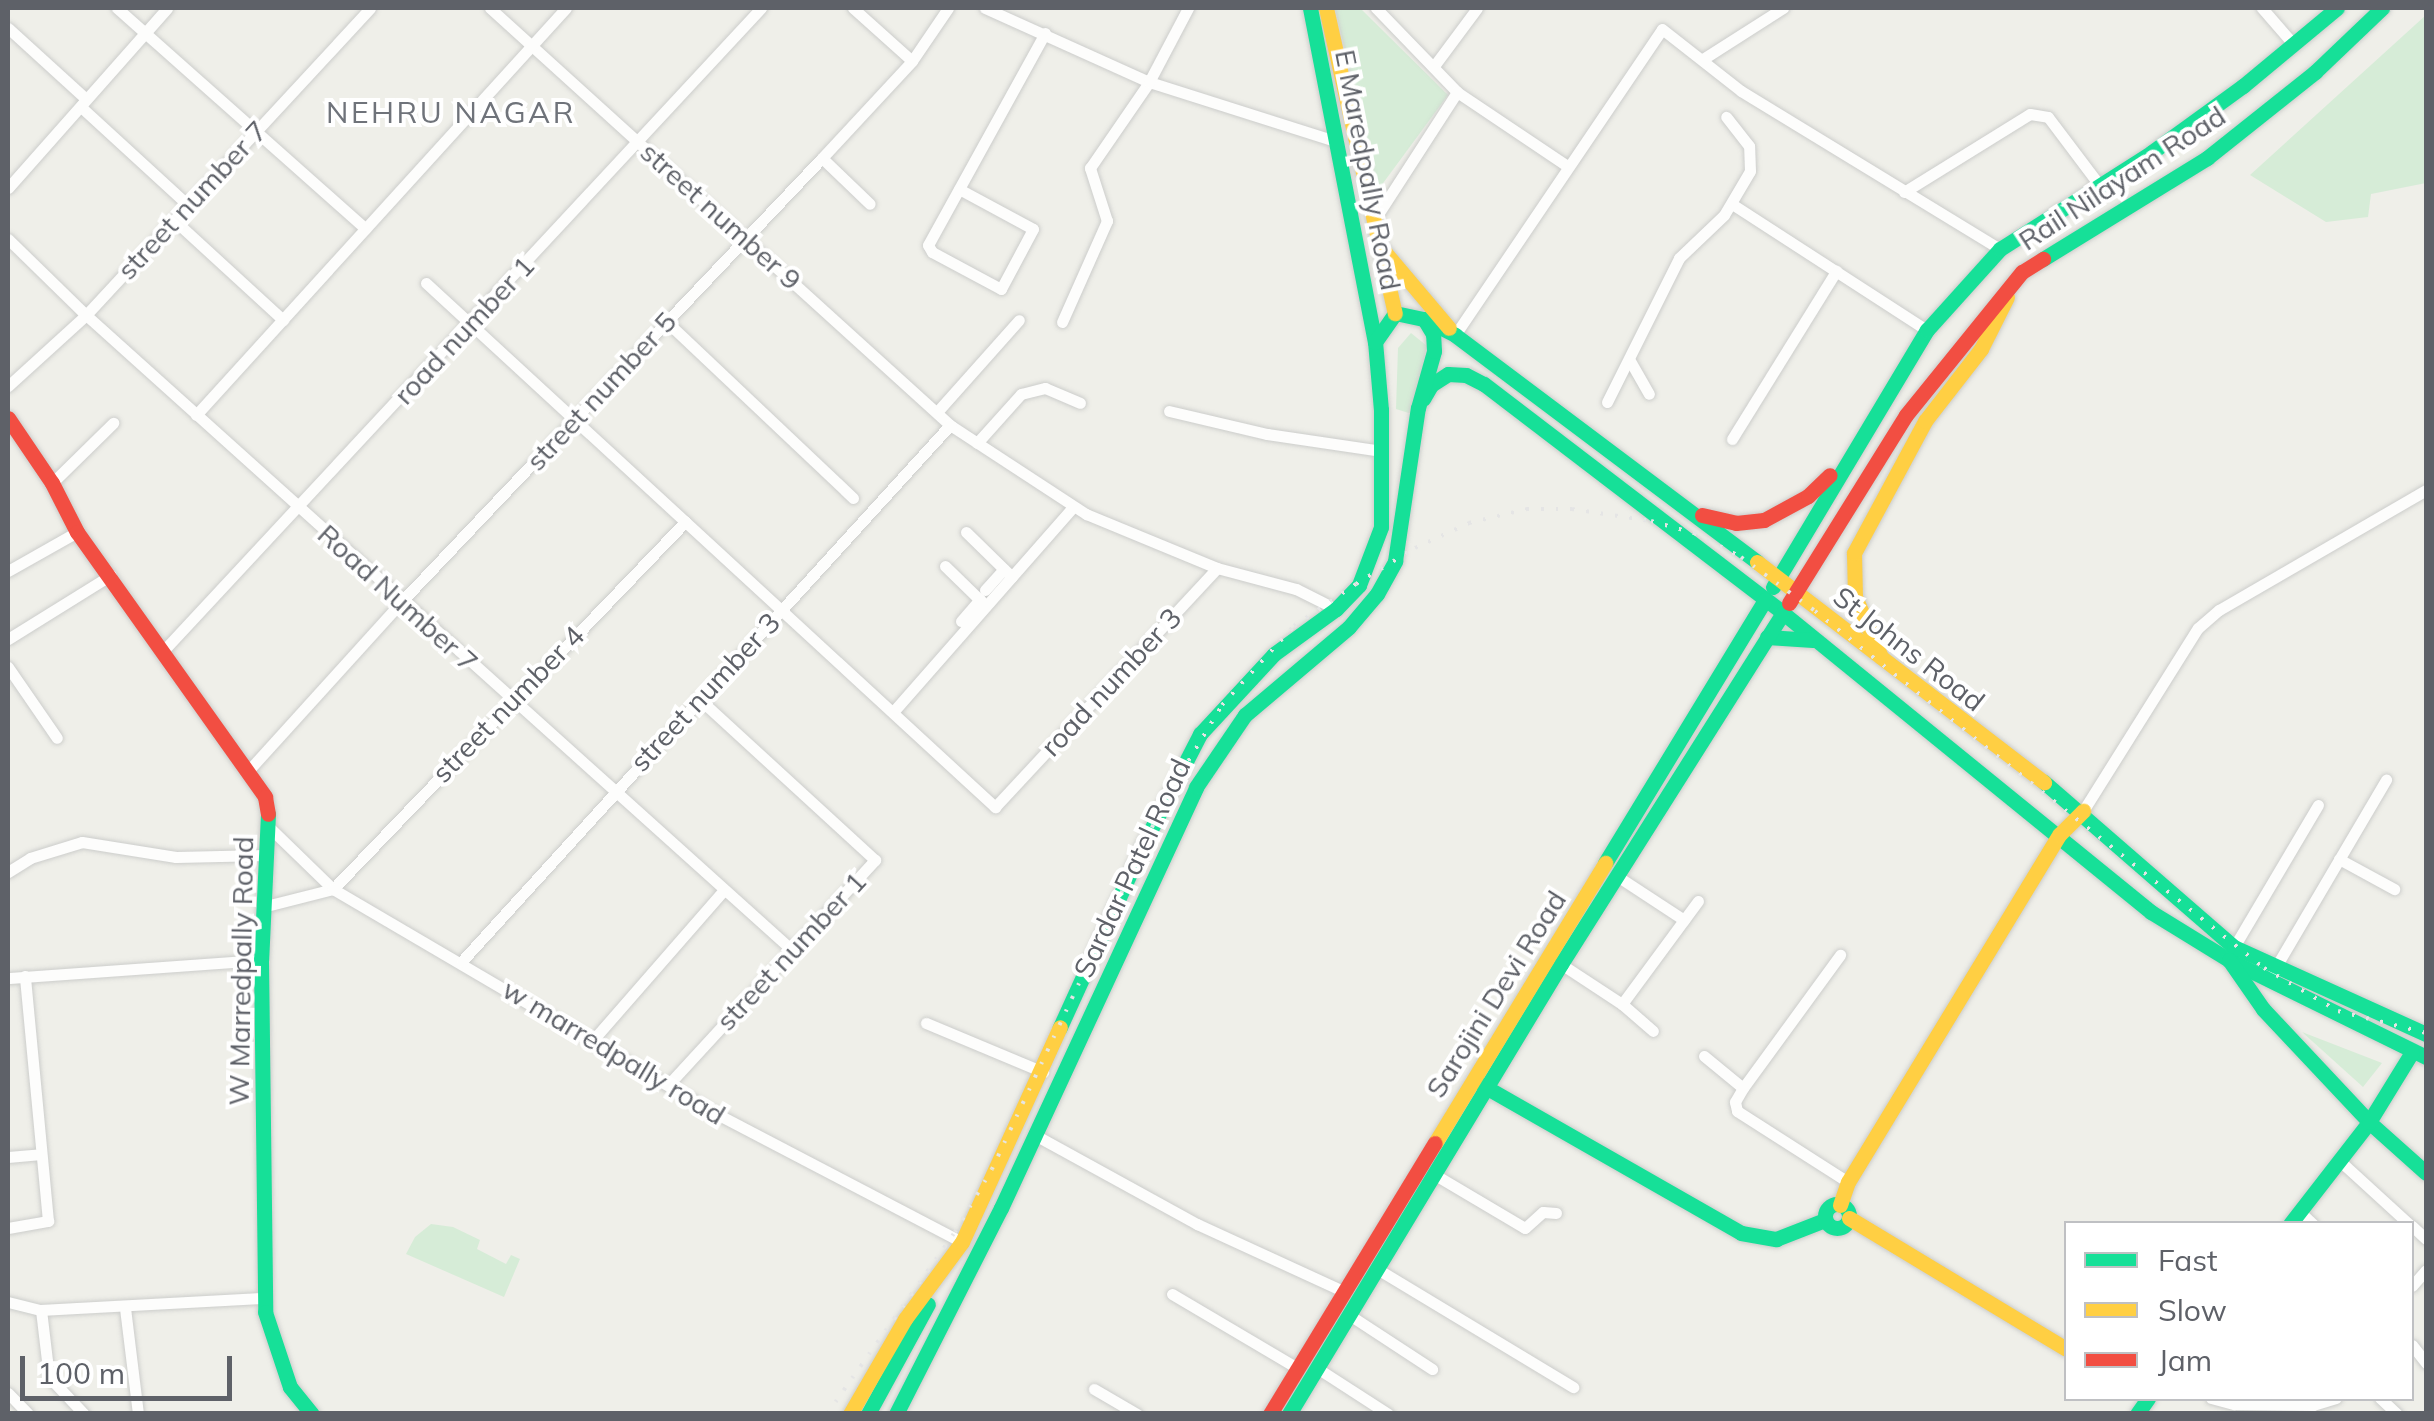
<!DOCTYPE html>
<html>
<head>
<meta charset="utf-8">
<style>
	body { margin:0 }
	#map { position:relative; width:2434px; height:1421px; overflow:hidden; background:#efefe9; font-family:Mulish,sans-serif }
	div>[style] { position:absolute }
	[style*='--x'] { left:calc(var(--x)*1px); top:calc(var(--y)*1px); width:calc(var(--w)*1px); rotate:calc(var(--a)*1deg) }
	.green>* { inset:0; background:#d6ecd7 }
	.roads { filter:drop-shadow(0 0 2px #cccdcb) drop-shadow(0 0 2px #cccdcb) }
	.street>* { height:11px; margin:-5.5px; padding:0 5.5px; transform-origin:5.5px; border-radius:5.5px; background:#fdfdfc }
	.fast>* { height:15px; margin:-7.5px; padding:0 7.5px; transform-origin:7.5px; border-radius:7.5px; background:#16e098 }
	.fast>.ring { margin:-7.5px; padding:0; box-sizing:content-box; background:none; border:15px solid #16e098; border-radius:50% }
	.slow>* { height:15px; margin:-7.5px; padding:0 7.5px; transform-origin:7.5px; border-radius:7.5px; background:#ffcf43 }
	.jam>* { height:15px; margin:-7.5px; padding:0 7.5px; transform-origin:7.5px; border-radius:7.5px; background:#f24e42 }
	.rail>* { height:4px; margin-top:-2px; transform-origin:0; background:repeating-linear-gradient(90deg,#e5e5e5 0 2.5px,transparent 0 14.5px) }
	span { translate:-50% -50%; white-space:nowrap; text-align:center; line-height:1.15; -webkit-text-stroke:8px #fff; paint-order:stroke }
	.street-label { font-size:28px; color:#5e6168 }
	.neighbourhood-label { font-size:30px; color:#6f737a; letter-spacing:2.5px }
	.frame { position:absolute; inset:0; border:10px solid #5e6168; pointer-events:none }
	.legend { position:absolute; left:2064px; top:1221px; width:350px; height:180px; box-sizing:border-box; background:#fff; border:2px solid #bfc0c3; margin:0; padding:12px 18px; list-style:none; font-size:30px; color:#5e6168 }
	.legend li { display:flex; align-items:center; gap:20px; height:50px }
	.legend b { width:50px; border:2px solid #bfc0c3 }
	.scale { position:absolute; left:20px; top:1356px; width:212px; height:45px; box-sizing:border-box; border:5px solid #5e6168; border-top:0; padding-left:12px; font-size:30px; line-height:35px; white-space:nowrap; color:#5e6168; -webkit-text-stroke:8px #fff; paint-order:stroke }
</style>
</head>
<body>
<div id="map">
	<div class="green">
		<i style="clip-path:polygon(1335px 8px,1360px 8px,1448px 95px,1378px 190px)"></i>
		<i style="clip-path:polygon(2426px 15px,2426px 183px,2371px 194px,2368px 217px,2326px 222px,2250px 175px)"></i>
		<i style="clip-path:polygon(1411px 333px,1427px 346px,1412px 414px,1396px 409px,1398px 348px)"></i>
		<i style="clip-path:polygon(2302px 1032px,2382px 1063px,2363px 1087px)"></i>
		<i style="clip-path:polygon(431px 1224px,453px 1227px,480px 1240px,477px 1249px,506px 1264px,511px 1255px,520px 1259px,504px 1297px,406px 1254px,415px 1237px)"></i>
	</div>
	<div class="roads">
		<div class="street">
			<i style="--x:117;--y:8;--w:332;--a:41.6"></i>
			<i style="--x:490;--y:8;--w:621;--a:42.19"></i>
			<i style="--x:950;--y:425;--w:163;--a:33.2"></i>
			<i style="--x:1086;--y:514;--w:142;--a:22.4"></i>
			<i style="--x:1217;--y:568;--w:82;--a:14.9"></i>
			<i style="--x:1296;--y:589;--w:45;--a:26.6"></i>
			<i style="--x:853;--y:8;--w:79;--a:41.9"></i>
			<i style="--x:985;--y:8;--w:180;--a:24.3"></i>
			<i style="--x:1149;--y:82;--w:198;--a:17.6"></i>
			<i style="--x:1376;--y:8;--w:117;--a:46"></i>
			<i style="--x:1457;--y:92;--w:133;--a:33.9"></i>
			<i style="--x:2262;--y:8;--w:49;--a:49.1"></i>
			<i style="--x:8;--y:28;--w:105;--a:42.3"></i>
			<i style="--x:1703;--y:59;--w:95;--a:-32.5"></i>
			<i style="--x:1434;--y:66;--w:72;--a:-53.4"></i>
			<i style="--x:81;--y:107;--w:145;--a:42.5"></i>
			<i style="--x:822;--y:158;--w:66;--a:43.8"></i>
			<i style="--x:8;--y:188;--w:240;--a:-48.5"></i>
			<i style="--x:959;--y:189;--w:84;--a:28.4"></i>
			<i style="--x:1033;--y:229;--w:68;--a:118.1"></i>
			<i style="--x:1001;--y:289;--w:78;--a:-151.8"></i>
			<i style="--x:932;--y:252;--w:8;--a:-120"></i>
			<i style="--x:928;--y:245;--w:242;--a:-61.1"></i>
			<i style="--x:1904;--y:192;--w:148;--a:-31.8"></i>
			<i style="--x:2030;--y:114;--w:18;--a:9"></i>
			<i style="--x:2048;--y:117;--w:86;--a:53"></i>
			<i style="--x:1732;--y:204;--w:232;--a:32.9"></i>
			<i style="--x:174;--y:220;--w:148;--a:42.5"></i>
			<i style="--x:1373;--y:222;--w:155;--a:-57.1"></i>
			<i style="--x:8;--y:239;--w:109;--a:44.3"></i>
			<i style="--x:86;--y:315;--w:951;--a:41.97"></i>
			<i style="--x:426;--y:283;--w:774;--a:42.64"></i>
			<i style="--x:995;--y:807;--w:326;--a:-47.1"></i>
			<i style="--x:667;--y:322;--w:256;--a:43.4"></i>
			<i style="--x:1062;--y:322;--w:111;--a:-66"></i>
			<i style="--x:1107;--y:221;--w:56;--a:-107.8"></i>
			<i style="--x:1090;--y:168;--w:104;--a:-55.5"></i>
			<i style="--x:1149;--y:82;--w:84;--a:-62.2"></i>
			<i style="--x:1455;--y:335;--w:369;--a:-55.9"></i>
			<i style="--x:1662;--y:29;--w:100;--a:38.1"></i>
			<i style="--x:1741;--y:91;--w:303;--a:31.4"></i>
			<i style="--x:1629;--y:359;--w:40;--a:60.3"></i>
			<i style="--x:8;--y:386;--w:105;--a:-42.3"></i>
			<i style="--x:86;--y:315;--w:418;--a:-47.2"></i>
			<i style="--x:1607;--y:402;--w:161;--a:-63.4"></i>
			<i style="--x:1679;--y:258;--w:62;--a:-43.7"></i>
			<i style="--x:1724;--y:215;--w:51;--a:-59.4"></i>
			<i style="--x:1750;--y:171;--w:25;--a:-92"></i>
			<i style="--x:1749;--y:146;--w:37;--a:-128"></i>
			<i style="--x:1169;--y:411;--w:101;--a:13.2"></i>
			<i style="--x:1267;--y:434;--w:116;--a:8.4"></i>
			<i style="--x:937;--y:412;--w:123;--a:-48.3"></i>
			<i style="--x:196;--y:415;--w:550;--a:-47.73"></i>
			<i style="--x:1732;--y:439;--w:198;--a:-58.2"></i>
			<i style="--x:977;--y:443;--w:66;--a:-48.1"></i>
			<i style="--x:1021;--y:394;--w:25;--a:-14"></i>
			<i style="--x:1045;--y:388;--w:38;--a:23"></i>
			<i style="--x:52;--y:483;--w:86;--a:-44.5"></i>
			<i style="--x:966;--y:532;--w:64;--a:44.4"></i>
			<i style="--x:945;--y:566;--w:57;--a:44.3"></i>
			<i style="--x:8;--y:571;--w:79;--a:-29.5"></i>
			<i style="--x:985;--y:590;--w:28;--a:-48"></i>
			<i style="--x:961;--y:621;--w:29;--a:-49"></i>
			<i style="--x:8;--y:639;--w:121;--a:-31.9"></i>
			<i style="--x:164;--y:650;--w:877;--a:-47.08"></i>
			<i style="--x:8;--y:667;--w:86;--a:55.4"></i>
			<i style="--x:893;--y:712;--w:273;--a:-48.7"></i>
			<i style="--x:248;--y:771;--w:229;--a:-47.8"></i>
			<i style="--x:402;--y:601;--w:610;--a:-46.53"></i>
			<i style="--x:822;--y:158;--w:132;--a:-47.1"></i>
			<i style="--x:912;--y:61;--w:64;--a:-55.8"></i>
			<i style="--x:2083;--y:811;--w:216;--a:-57.9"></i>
			<i style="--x:2198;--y:628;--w:28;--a:-41"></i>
			<i style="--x:2219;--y:610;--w:239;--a:-30.1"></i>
			<i style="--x:270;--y:828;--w:88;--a:44.1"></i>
			<i style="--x:333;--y:889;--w:509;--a:-46.2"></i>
			<i style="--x:2339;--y:859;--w:63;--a:28.6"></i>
			<i style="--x:8;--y:872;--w:26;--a:-32"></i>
			<i style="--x:30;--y:858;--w:54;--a:-17.1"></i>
			<i style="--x:82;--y:842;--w:95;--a:9.1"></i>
			<i style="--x:176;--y:857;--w:89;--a:-1.3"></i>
			<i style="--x:1617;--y:876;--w:80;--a:33.3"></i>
			<i style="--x:262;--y:907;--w:73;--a:-14.2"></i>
			<i style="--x:333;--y:889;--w:441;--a:30.4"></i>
			<i style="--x:713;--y:1112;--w:281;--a:27.6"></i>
			<i style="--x:2234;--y:947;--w:165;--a:-59.4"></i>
			<i style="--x:462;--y:961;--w:725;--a:-47.68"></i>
			<i style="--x:1561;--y:964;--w:73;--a:33.3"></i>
			<i style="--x:1622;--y:1004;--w:128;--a:-53.6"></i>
			<i style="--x:2274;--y:970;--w:221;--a:-59.5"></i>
			<i style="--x:8;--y:978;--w:254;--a:-4.1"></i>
			<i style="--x:1622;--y:1004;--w:41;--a:41.1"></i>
			<i style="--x:926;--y:1023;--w:127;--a:22.7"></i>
			<i style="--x:593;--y:1040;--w:199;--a:-48.9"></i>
			<i style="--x:1704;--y:1056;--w:50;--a:39.4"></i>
			<i style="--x:1743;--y:1088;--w:16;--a:120"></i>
			<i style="--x:1735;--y:1102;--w:9;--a:77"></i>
			<i style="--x:1737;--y:1111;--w:132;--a:32.6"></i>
			<i style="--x:668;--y:1085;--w:306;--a:-47.4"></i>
			<i style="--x:875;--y:860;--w:239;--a:-137.5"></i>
			<i style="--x:1743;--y:1088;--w:165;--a:-53.9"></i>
			<i style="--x:1035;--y:1135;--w:185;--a:28.8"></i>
			<i style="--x:1197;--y:1224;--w:163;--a:24.7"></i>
			<i style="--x:8;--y:1157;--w:33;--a:-5"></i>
			<i style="--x:2340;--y:1161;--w:93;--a:42.4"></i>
			<i style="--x:1437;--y:1176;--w:102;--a:30.6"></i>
			<i style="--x:1525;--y:1228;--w:24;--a:-42"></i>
			<i style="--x:1543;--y:1212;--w:13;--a:4"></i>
			<i style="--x:2300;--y:1212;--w:18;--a:43"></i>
			<i style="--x:2412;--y:1226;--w:19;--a:43"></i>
			<i style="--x:8;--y:1228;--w:41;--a:-9.9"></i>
			<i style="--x:48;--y:1221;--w:246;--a:-95.4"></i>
			<i style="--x:1379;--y:1270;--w:227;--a:31.1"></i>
			<i style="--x:2412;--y:1286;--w:21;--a:-49"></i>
			<i style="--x:1172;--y:1294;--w:145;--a:30.6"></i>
			<i style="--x:8;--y:1302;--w:34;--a:14"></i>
			<i style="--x:41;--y:1310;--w:224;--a:-3.1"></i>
			<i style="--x:125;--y:1308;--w:107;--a:83"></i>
			<i style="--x:41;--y:1310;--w:67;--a:83.2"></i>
			<i style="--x:49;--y:1377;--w:51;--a:46.6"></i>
			<i style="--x:1351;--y:1316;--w:97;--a:33.2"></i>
			<i style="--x:2412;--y:1345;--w:23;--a:52"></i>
			<i style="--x:1317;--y:1368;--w:85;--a:32.9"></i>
			<i style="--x:1094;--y:1389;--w:50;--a:30.2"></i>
			<i style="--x:8;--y:1393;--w:29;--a:46"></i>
			<i style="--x:2211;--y:1398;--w:24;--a:15"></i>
			<i style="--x:2234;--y:1404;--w:79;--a:0.7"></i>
			<i style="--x:2313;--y:1405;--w:24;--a:-17"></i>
			<i style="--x:2380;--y:1398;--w:23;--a:43"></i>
		</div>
		<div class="fast">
			<i style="--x:1310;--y:8;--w:340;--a:79"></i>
			<i style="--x:2043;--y:259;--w:193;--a:-31.6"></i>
			<i style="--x:2207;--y:158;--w:138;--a:-38.5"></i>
			<i style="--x:2315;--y:72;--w:93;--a:-43.7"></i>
			<i style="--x:1423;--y:399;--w:16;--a:-60"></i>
			<i style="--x:1431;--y:385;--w:20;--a:-33"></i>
			<i style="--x:1448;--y:374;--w:18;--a:3"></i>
			<i style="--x:1466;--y:375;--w:20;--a:27"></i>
			<i style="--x:1484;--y:384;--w:377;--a:37.4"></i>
			<i style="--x:1783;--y:613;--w:474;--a:39.1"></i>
			<i style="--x:2151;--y:912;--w:92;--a:31.6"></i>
			<i style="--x:2229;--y:960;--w:220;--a:26.2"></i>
			<i style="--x:1773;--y:587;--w:300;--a:-59.1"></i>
			<i style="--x:1927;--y:330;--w:109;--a:-48"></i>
			<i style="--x:2000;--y:249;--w:180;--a:-32.5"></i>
			<i style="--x:2152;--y:152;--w:112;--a:-36"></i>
			<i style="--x:2243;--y:86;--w:122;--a:-39.7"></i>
			<i style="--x:1767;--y:637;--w:46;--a:3.7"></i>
			<i style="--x:2044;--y:782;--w:252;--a:41"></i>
			<i style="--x:2234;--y:947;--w:211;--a:24.4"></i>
			<i style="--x:268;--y:814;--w:146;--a:92.7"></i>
			<i style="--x:261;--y:960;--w:352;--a:89.3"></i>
			<i style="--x:265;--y:1312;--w:79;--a:71.6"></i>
			<i style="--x:290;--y:1387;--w:35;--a:51"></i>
			<i style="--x:1605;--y:863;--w:308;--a:-58.7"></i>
			<i style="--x:2229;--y:960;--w:60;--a:55.2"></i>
			<i style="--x:2263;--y:1009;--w:155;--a:46.8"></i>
			<i style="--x:2369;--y:1122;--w:76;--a:41.8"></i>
			<i style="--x:1060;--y:1027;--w:200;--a:-65.5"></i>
			<i style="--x:1143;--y:845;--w:125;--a:-62.8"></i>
			<i style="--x:1200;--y:734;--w:109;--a:-47.2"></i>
			<i style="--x:1274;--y:654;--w:77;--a:-36"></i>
			<i style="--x:1336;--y:609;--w:33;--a:-46"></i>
			<i style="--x:1359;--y:585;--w:62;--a:-69.2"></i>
			<i style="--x:1381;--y:527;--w:117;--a:-90"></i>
			<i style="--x:1381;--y:410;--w:68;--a:-95"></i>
			<i style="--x:1375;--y:342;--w:35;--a:-55"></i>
			<i style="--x:1395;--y:313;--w:30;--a:12"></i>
			<i style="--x:1424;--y:319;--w:35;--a:27"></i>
			<i style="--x:1455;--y:335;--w:378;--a:36.9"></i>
			<i style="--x:1482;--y:1085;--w:298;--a:29.7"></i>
			<i style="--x:1741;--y:1233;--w:36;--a:10"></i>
			<i style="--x:1776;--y:1239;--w:53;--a:-21.2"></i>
			<i class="ring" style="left:1825px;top:1204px;width:9px;height:9px"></i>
			<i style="--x:2290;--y:1224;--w:129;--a:-52.2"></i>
			<i style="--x:2369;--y:1122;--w:82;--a:-58.4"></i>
			<i style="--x:868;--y:1414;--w:125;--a:-61.4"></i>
			<i style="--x:896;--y:1414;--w:231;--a:-63"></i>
			<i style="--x:1001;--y:1208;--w:464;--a:-65.1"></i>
			<i style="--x:1196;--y:787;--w:87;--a:-55.8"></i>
			<i style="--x:1245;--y:715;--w:136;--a:-40.2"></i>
			<i style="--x:1349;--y:627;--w:43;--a:-49.7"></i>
			<i style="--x:1377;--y:594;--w:38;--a:-61"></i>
			<i style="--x:1395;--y:561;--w:155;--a:-81.5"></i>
			<i style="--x:1418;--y:408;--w:59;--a:-74.3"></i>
			<i style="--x:1434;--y:351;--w:17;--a:-93"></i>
			<i style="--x:1433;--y:334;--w:17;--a:-121"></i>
			<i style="--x:1289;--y:1414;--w:526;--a:-58.85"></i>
			<i style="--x:1561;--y:964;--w:415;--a:-57.7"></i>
			<i style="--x:2137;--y:1414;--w:19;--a:-55"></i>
		</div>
		<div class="slow">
			<i style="--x:1326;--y:8;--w:313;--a:77.3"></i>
			<i style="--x:1383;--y:250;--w:102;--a:49.8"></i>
			<i style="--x:1757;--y:562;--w:362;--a:37.5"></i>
			<i style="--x:1881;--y:657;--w:65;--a:-113.4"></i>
			<i style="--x:1855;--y:597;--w:44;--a:-91.3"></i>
			<i style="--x:1854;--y:553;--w:150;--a:-61.7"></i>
			<i style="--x:1925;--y:421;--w:91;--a:-52.1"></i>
			<i style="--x:1981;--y:349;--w:58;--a:-63.4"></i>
			<i style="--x:1435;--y:1143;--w:328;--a:-58.7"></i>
			<i style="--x:1840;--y:1205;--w:24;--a:-71"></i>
			<i style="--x:1848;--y:1182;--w:407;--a:-58.7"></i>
			<i style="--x:2060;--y:834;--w:33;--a:-45"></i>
			<i style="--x:1849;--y:1218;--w:253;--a:31.1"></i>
			<i style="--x:850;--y:1414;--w:110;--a:-59.9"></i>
			<i style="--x:905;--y:1319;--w:96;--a:-53.5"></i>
			<i style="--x:962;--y:1242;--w:236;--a:-65.5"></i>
		</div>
		<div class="jam">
			<i style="--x:8;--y:418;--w:78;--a:55.9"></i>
			<i style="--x:52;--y:483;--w:55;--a:63"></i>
			<i style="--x:77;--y:532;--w:325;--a:54.6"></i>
			<i style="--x:265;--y:797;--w:17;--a:80"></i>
			<i style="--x:1702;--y:515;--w:35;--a:13"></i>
			<i style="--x:1736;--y:523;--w:28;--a:-6"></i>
			<i style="--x:1764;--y:520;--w:50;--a:-28.6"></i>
			<i style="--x:1808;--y:496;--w:30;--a:-44"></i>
			<i style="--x:1789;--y:603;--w:221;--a:-58.1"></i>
			<i style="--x:1906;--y:415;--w:184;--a:-51"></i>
			<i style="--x:2022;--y:272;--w:25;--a:-32"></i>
			<i style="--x:1270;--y:1414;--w:317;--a:-58.7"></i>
		</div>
	</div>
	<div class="rail">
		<i style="--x:827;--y:1414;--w:223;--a:-54.9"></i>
		<i style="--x:955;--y:1232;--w:73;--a:-59.6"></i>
		<i style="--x:992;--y:1169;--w:410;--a:-64.9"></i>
		<i style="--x:1166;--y:798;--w:109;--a:-58.9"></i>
		<i style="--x:1222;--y:705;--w:107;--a:-47.7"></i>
		<i style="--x:1294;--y:626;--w:75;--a:-34.1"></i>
		<i style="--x:1356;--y:584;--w:69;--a:-31.4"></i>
		<i style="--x:1415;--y:548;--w:60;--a:-24.8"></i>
		<i style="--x:1469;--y:523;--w:60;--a:-13.6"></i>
		<i style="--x:1527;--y:509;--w:45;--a:0"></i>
		<i style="--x:1572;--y:509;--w:80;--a:8.6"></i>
		<i style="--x:1651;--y:521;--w:45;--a:15.6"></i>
		<i style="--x:1694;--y:533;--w:53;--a:27.1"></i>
		<i style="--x:1741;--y:557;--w:92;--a:36.1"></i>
		<i style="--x:1815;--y:611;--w:574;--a:38.49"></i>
		<i style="--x:2264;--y:968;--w:86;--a:30.2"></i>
		<i style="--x:2338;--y:1011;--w:91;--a:14"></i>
	</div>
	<div class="street-label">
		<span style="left:1368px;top:170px;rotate:79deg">E Maredpally Road</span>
		<span style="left:2122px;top:178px;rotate:-33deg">Rail Nilayam Road</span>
		<span style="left:192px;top:200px;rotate:-47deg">street number 7</span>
		<span style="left:721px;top:216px;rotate:42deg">street number 9</span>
		<span style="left:464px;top:330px;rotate:-47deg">road number 1</span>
		<span style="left:601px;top:391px;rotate:-47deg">street number 5</span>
		<span style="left:398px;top:598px;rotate:42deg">Road Number 7</span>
		<span style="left:1909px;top:649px;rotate:38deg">St Johns Road</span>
		<span style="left:1111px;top:682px;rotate:-47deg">road number 3</span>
		<span style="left:705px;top:692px;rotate:-47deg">street number 3</span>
		<span style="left:508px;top:704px;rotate:-46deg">street number 4</span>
		<span style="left:1132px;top:868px;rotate:-65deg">Sardar Patel Road</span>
		<span style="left:791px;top:951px;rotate:-47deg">street number 1</span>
		<span style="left:241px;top:971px;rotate:-89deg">W Marredpally Road</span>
		<span style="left:1496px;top:994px;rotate:-58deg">Sarojini Devi Road</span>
		<span style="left:614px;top:1052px;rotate:31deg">w marredpally road</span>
	</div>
	<div class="neighbourhood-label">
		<span style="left:451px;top:112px">NEHRU NAGAR</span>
	</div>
	<div class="frame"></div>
	<ul class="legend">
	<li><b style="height:12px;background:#16e098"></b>Fast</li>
	<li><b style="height:12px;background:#ffcf43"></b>Slow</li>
	<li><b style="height:12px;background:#f24e42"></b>Jam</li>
	</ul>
	<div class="scale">100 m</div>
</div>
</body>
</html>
